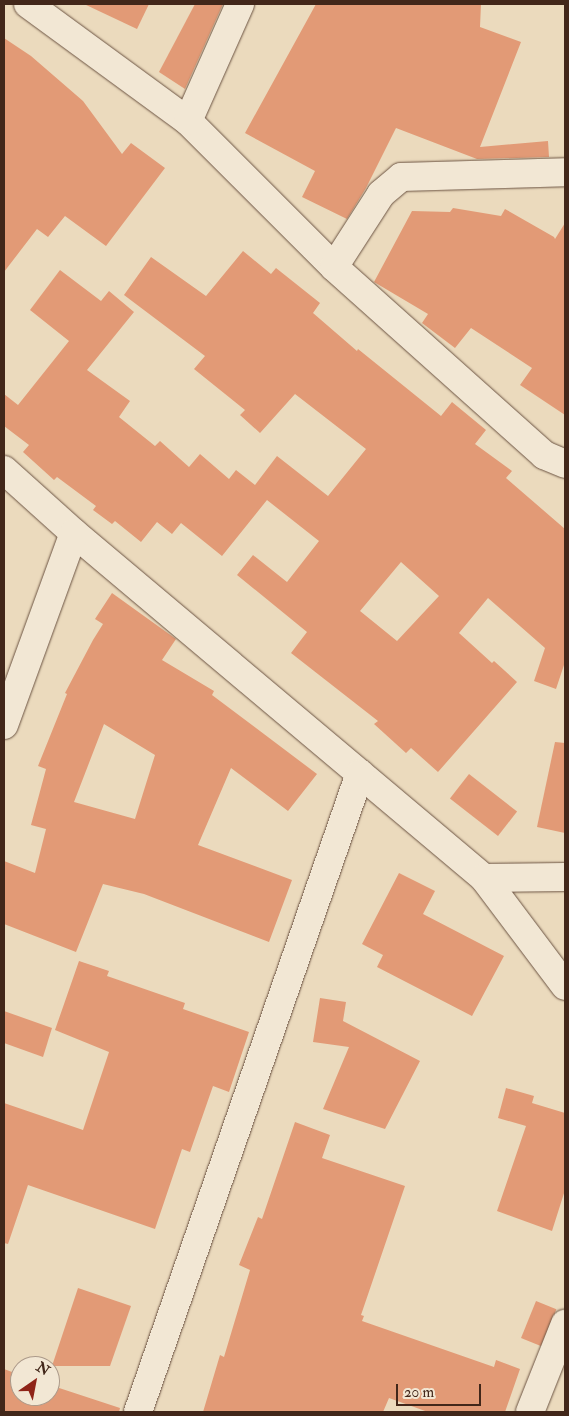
<!DOCTYPE html>
<html>
<head>
<meta charset="utf-8">
<style>
	body { margin:0 }
	#map { position:relative; width:569px; height:1416px; overflow:hidden; background:#ebdabd; font-family:"IM FELL Double Pica",serif }
	div>[style] { position:absolute }
	[style*='--x'] { left:calc(var(--x)*1px); top:calc(var(--y)*1px); width:calc(var(--w)*1px); rotate:calc(var(--a)*1deg) }
	.building>* { inset:0; background:#e29a76; transform-origin:0 0 }
	.roads { filter:drop-shadow(0 0 1px #6c5443) drop-shadow(0 0 1px #6c5443) }
	.street>* { height:28px; margin:-14px; padding:0 14px; transform-origin:14px; border-radius:14px; background:#f2e7d4 }
	span { translate:-50% -50%; white-space:nowrap; text-align:center; line-height:1.15; -webkit-text-stroke:4.5px #f2e7d4; paint-order:stroke }
	.frame { position:absolute; inset:0; border:5px solid #42271a; pointer-events:none }
	.north { position:absolute; left:10px; top:1356px; width:50px; height:50px; box-sizing:border-box; background:#f2e7d4; border:1px solid #ac9a8a; border-radius:50%; rotate:33deg; font-size:14px; font-weight:700; line-height:20px; text-align:center; color:#42271a }
	.north::after { content:''; display:block; margin:auto; width:18px; height:22px; background:#8f2418; clip-path:polygon(50% 0,100% 100%,50% 72%,0 100%) }
	.scale { position:absolute; left:396px; top:1384px; width:85px; height:22px; box-sizing:border-box; border:2px solid #42271a; border-top:0; padding-left:6px; font-size:15px; line-height:18px; white-space:nowrap; color:#42271a; -webkit-text-stroke:4px #f2e7d4; paint-order:stroke }
</style>
</head>
<body>
<div id="map">
	<div class="building">
		<i style="clip-path:polygon(84px 4px,149px 4px,137px 29px)"></i>
		<i style="clip-path:polygon(195px 4px,223px 4px,185px 89px,159px 72px)"></i>
		<i style="clip-path:polygon(316px 4px,481px 4px,480px 27px,521px 42px,480px 147px,548px 141px,549px 157px,477px 159px,396px 128px,366px 188px,347px 219px,302px 197px,315px 171px,245px 133px)"></i>
		<i style="clip-path:polygon(4px 38px,31px 56px,83px 101px,122px 154px,131px 143px,165px 168px,106px 246px,65px 216px,48px 237px,37px 229px,4px 272px)"></i>
		<i style="clip-path:polygon(453px 208px,501px 216px,505px 209px,554px 237px,555px 239px,565px 223px,565px 415px,520px 385px,532px 368px,471px 328px,455px 348px,422px 323px,428px 314px,374px 282px,412px 211px,450px 212px)"></i>
		<i style="clip-path:polygon(evenodd,243px 251px,271px 274px,276px 268px,320px 303px,313px 313px,357px 351px,358px 349px,441px 416px,452px 402px,486px 430px,475px 444px,512px 471px,506px 478px,565px 529px,565px 666px,564px 665px,556px 689px,534px 681px,545px 648px,488px 598px,459px 633px,492px 663px,494px 661px,517px 682px,438px 772px,411px 748px,406px 753px,374px 724px,378px 721px,291px 653px,307px 632px,237px 575px,253px 555px,287px 582px,319px 541px,267px 500px,222px 556px,181px 523px,172px 534px,157px 522px,141px 542px,115px 521px,112px 524px,93px 510px,96px 506px,57px 477px,54px 480px,23px 452px,29px 445px,4px 426px,4px 394px,18px 405px,69px 341px,30px 310px,60px 270px,101px 301px,109px 291px,134px 312px,87px 370px,130px 401px,119px 417px,155px 446px,160px 441px,189px 467px,200px 454px,229px 479px,236px 470px,255px 485px,277px 456px,328px 496px,366px 449px,295px 394px,260px 433px,240px 415px,245px 410px,194px 369px,205px 356px,124px 295px,151px 257px,206px 296px,243px 251px,401px 562px,439px 596px,397px 641px,360px 611px,401px 562px)"></i>
		<i style="clip-path:polygon(evenodd,112px 593px,176px 639px,162px 660px,214px 691px,212px 695px,317px 774px,288px 811px,231px 768px,198px 845px,292px 880px,269px 942px,144px 894px,103px 884px,76px 952px,4px 924px,4px 861px,35px 873px,46px 829px,31px 825px,46px 769px,38px 766px,67px 694px,65px 693px,93px 640px,103px 624px,95px 619px,112px 593px,104px 724px,155px 755px,135px 819px,74px 802px,104px 724px)"></i>
		<i style="clip-path:polygon(555px 742px,565px 743px,565px 833px,537px 827px)"></i>
		<i style="left:469px;top:774px;width:61px;height:31px;rotate:38deg"></i>
		<i style="clip-path:polygon(399px 873px,435px 891px,423px 914px,504px 956px,472px 1016px,377px 967px,383px 955px,362px 944px)"></i>
		<i style="clip-path:polygon(79px 961px,109px 971px,107px 976px,185px 1003px,183px 1009px,249px 1032px,229px 1092px,213px 1086px,190px 1152px,182px 1149px,155px 1229px,28px 1185px,8px 1244px,4px 1243px,4px 1103px,83px 1130px,109px 1052px,55px 1030px)"></i>
		<i style="clip-path:polygon(320px 998px,346px 1002px,343px 1021px,420px 1061px,385px 1129px,323px 1109px,349px 1047px,313px 1042px)"></i>
		<i style="clip-path:polygon(4px 1011px,52px 1028px,43px 1057px,4px 1043px)"></i>
		<i style="clip-path:polygon(506px 1088px,534px 1096px,532px 1103px,565px 1113px,565px 1190px,552px 1231px,497px 1211px,526px 1126px,498px 1118px)"></i>
		<i style="clip-path:polygon(295px 1122px,330px 1135px,322px 1158px,405px 1186px,361px 1315px,364px 1316px,362px 1321px,494px 1367px,496px 1360px,520px 1369px,505px 1412px,428px 1412px,389px 1398px,383px 1412px,203px 1412px,220px 1355px,224px 1357px,250px 1270px,239px 1265px,258px 1217px,262px 1219px)"></i>
		<i style="clip-path:polygon(78px 1288px,131px 1306px,110px 1366px,52px 1366px)"></i>
		<i style="left:536px;top:1301px;width:22px;height:40px;rotate:22deg"></i>
		<i style="clip-path:polygon(4px 1369px,20px 1375px,20px 1396px,50px 1396px,50px 1385px,120px 1408px,119px 1412px,4px 1412px)"></i>
	</div>
	<div class="roads">
		<div class="street">
			<i style="--x:28;--y:4;--w:198;--a:36.2"></i>
			<i style="--x:188;--y:121;--w:206;--a:45"></i>
			<i style="--x:334;--y:267;--w:282;--a:41.8"></i>
			<i style="--x:544;--y:455;--w:23;--a:23"></i>
			<i style="--x:188;--y:121;--w:128;--a:-66"></i>
			<i style="--x:334;--y:267;--w:87;--a:-57.2"></i>
			<i style="--x:381;--y:194;--w:26;--a:-40"></i>
			<i style="--x:401;--y:177;--w:164;--a:-1.7"></i>
			<i style="--x:4;--y:470;--w:94;--a:42"></i>
			<i style="--x:74;--y:533;--w:536;--a:40.08"></i>
			<i style="--x:484;--y:878;--w:135;--a:53.1"></i>
			<i style="--x:4;--y:725;--w:204;--a:-70"></i>
			<i style="--x:484;--y:878;--w:81;--a:-0.7"></i>
			<i style="--x:138;--y:1412;--w:676;--a:-70.84"></i>
			<i style="--x:530;--y:1412;--w:95;--a:-68.3"></i>
		</div>
	</div>
	<div class="frame"></div>
	<div class="north">N</div>
	<div class="scale">20 m</div>
</div>
</body>
</html>
